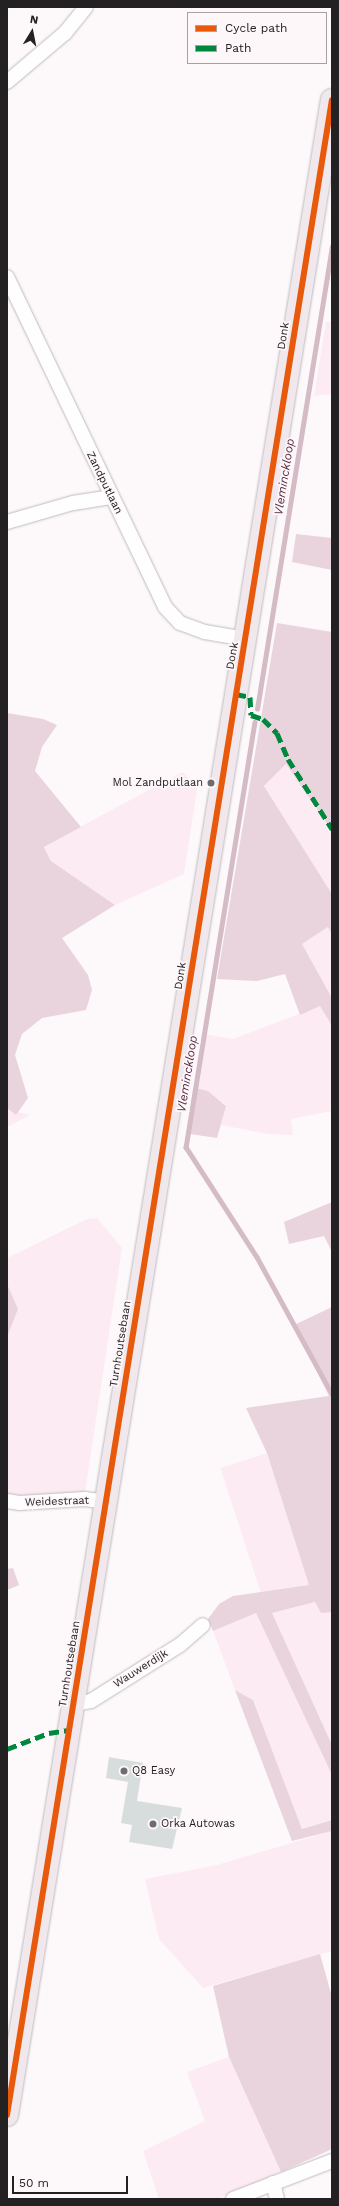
<!DOCTYPE html>
<html>
<head>
<meta charset="utf-8">
<style>
	body { margin:0 }
	#map { position:relative; width:339px; height:2206px; overflow:hidden; background:#fdf8fa; font-family:"Work Sans",sans-serif }
	div>[style] { position:absolute }
	[style*='--x'] { left:calc(var(--x)*1px); top:calc(var(--y)*1px); width:calc(var(--w)*1px); rotate:calc(var(--a)*1deg) }
	.green>* { inset:0; background:#fdebf3; transform-origin:0 0 }
	.forest>* { inset:0; background:#e9d4dd }
	.stream>* { height:4.5px; margin:-2.25px; padding:0 2.25px; transform-origin:2.25px; border-radius:2.25px; background:#d4bbc6 }
	.building>* { inset:0; background:#d7dddd }
	.roads { filter:drop-shadow(0 0 1px #bfbcbd) drop-shadow(0 0 1px #bfbcbd) }
	.street>* { height:14px; margin:-7px; padding:0 7px; transform-origin:7px; border-radius:7px; background:#fffefe }
	.primary>* { height:22px; margin:-11px; padding:0 11px; transform-origin:11px; border-radius:11px; background:#f0e8ec }
	.quiet>* { height:5px; margin-top:-2.5px; transform-origin:0; background:repeating-linear-gradient(90deg,#00873e 0 10px,transparent 0 15px) }
	.cycleway>* { height:6px; margin:-3px; padding:0 3px; transform-origin:3px; border-radius:3px; background:#e8590c }
	.dots>* { width:11px; height:11px; translate:-50% -50%; box-sizing:border-box; border:2px solid #fef7fa; border-radius:50% }
	span { translate:-50% -50%; white-space:nowrap; text-align:center; line-height:1.15; -webkit-text-stroke:3.5px #fef7fa; paint-order:stroke }
	.street-label { font-size:11px; color:#242122 }
	.poi-label { font-size:11px; color:#242122 }
	.right { translate:-100% -50%; text-align:right }
	.left { translate:0 -50%; text-align:left }
	.water-label { font-size:12px; color:#582a41; font-style:italic }
	.frame { position:absolute; inset:0; border:8px solid #242122; pointer-events:none }
	.legend { position:absolute; left:187px; top:12px; width:140px; height:52px; box-sizing:border-box; background:#fef7fa; border:1px solid #a7a1a4; margin:0; padding:5px 7px; list-style:none; font-size:12px; color:#242122 }
	.legend li { display:flex; align-items:center; gap:8px; height:20px }
	.legend b { width:20px; border:1px solid #a7a1a4 }
	.north { position:absolute; left:12px; top:12px; width:40px; height:40px; -webkit-text-stroke:3px #fef7fa; paint-order:stroke; rotate:10deg; font-size:11px; font-weight:700; line-height:16px; text-align:center; color:#242122 }
	.north::after { content:''; display:block; margin:auto; width:14px; height:18px; background:#242122; clip-path:polygon(50% 0,100% 100%,50% 72%,0 100%) }
	.scale { position:absolute; left:12px; top:2176px; width:116px; height:18px; box-sizing:border-box; border:2px solid #242122; border-top:0; padding-left:5px; font-size:12px; line-height:14px; white-space:nowrap; color:#242122; -webkit-text-stroke:3px #fef7fa; paint-order:stroke }
</style>
</head>
<body>
<div id="map">
	<div class="green">
		<i style="clip-path:polygon(326px 322px,332px 322px,332px 394px,314px 396px)"></i>
		<i style="clip-path:polygon(286px 764px,332px 831px,332px 894px,264px 786px)"></i>
		<i style="clip-path:polygon(183px 772px,197px 789px,184px 874px,115px 905px,51px 861px,44px 846px)"></i>
		<i style="clip-path:polygon(328px 927px,332px 934px,332px 998px,302px 944px)"></i>
		<i style="clip-path:polygon(320px 1006px,332px 1026px,332px 1111px,291px 1119px,293px 1135px,268px 1134px,221px 1125px,226px 1105px,208px 1091px,196px 1088px,203px 1034px,233px 1039px)"></i>
		<i style="clip-path:polygon(7px 1108px,16px 1115px,18px 1112px,30px 1115px,7px 1127px)"></i>
		<i style="clip-path:polygon(97px 1218px,122px 1248px,85px 1492px,18px 1499px,7px 1496px,7px 1258px,87px 1219px)"></i>
		<i style="left:267px;top:1453px;width:139px;height:49px;rotate:72deg"></i>
		<i style="clip-path:polygon(315px 1602px,332px 1612px,332px 1747px,272px 1613px)"></i>
		<i style="clip-path:polygon(256px 1613px,332px 1775px,332px 1820px,302px 1829px,253px 1700px,235px 1690px,213px 1631px)"></i>
		<i style="clip-path:polygon(332px 1831px,332px 1951px,203px 1988px,159px 1939px,145px 1879px,217px 1865px)"></i>
		<i style="clip-path:polygon(229px 2057px,281px 2172px,218px 2199px,159px 2199px,143px 2151px,205px 2121px,187px 2072px)"></i>
	</div>
	<div class="forest">
		<i style="clip-path:polygon(296px 534px,332px 538px,332px 570px,292px 562px)"></i>
		<i style="clip-path:polygon(277px 623px,332px 632px,332px 831px,286px 764px,264px 786px,332px 894px,332px 934px,328px 927px,302px 944px,332px 998px,332px 1026px,320px 1006px,300px 1015px,285px 974px,257px 981px,217px 979px)"></i>
		<i style="clip-path:polygon(7px 713px,43px 719px,57px 725px,42px 747px,35px 771px,81px 827px,44px 847px,51px 861px,115px 905px,62px 938px,88px 975px,92px 990px,86px 1010px,42px 1018px,22px 1034px,15px 1055px,28px 1098px,16px 1115px,7px 1108px)"></i>
		<i style="clip-path:polygon(196px 1088px,208px 1091px,226px 1106px,217px 1138px,190px 1134px)"></i>
		<i style="clip-path:polygon(332px 1202px,332px 1252px,324px 1236px,289px 1244px,284px 1222px)"></i>
		<i style="clip-path:polygon(7px 1284px,18px 1309px,7px 1337px)"></i>
		<i style="clip-path:polygon(332px 1307px,332px 1612px,321px 1613px,315px 1602px,272px 1613px,332px 1745px,332px 1775px,256px 1613px,213px 1631px,208px 1619px,219px 1604px,233px 1596px,309px 1585px,267px 1453px,246px 1408px,329px 1396px,294px 1325px)"></i>
		<i style="clip-path:polygon(13px 1568px,19px 1585px,7px 1590px,7px 1569px)"></i>
		<i style="clip-path:polygon(235px 1690px,253px 1700px,302px 1829px,332px 1820px,332px 1831px,292px 1841px)"></i>
		<i style="clip-path:polygon(320px 1954px,332px 1997px,332px 2149px,281px 2172px,229px 2057px,213px 1986px)"></i>
	</div>
	<div class="stream">
		<i style="--x:257;--y:709;--w:468;--a:-80.8"></i>
		<i style="--x:255;--y:722;--w:431;--a:99.2"></i>
		<i style="--x:186;--y:1147;--w:131;--a:57.2"></i>
		<i style="--x:257;--y:1257;--w:156;--a:61.3"></i>
	</div>
	<div class="building">
		<i style="clip-path:polygon(109px 1757px,143px 1763px,137px 1801px,182px 1808px,172px 1849px,129px 1842px,132px 1825px,121px 1823px,128px 1782px,106px 1778px)"></i>
	</div>
	<div class="roads">
		<div class="street">
			<i style="--x:7;--y:82;--w:76;--a:-40.2"></i>
			<i style="--x:65;--y:33;--w:33;--a:-51"></i>
			<i style="--x:7;--y:277;--w:366;--a:64.4"></i>
			<i style="--x:165;--y:607;--w:22;--a:47"></i>
			<i style="--x:180;--y:623;--w:27;--a:20"></i>
			<i style="--x:205;--y:632;--w:42;--a:9.7"></i>
			<i style="--x:7;--y:522;--w:69;--a:-16.1"></i>
			<i style="--x:73;--y:503;--w:38;--a:-9"></i>
			<i style="--x:7;--y:1501;--w:12;--a:9"></i>
			<i style="--x:19;--y:1503;--w:66;--a:-3.5"></i>
			<i style="--x:85;--y:1499;--w:21;--a:8"></i>
			<i style="--x:74;--y:1704;--w:17;--a:-10"></i>
			<i style="--x:91;--y:1701;--w:105;--a:-32.2"></i>
			<i style="--x:180;--y:1645;--w:30;--a:-41"></i>
			<i style="--x:273;--y:2183;--w:16;--a:76"></i>
			<i style="--x:233;--y:2199;--w:106;--a:-21"></i>
		</div>
		<div class="primary">
			<i style="--x:7;--y:2115;--w:2041;--a:-80.84"></i>
		</div>
	</div>
	<div class="quiet">
		<i style="--x:236;--y:694;--w:14;--a:12"></i>
		<i style="--x:250;--y:697;--w:18;--a:87"></i>
		<i style="--x:251;--y:715;--w:13;--a:18"></i>
		<i style="--x:263;--y:719;--w:20;--a:45"></i>
		<i style="--x:277;--y:733;--w:28;--a:67"></i>
		<i style="--x:288;--y:759;--w:83;--a:57.8"></i>
		<i style="--x:7;--y:1749;--w:45;--a:-20.9"></i>
		<i style="--x:49;--y:1733;--w:20;--a:-9"></i>
	</div>
	<div class="cycleway">
		<i style="--x:7;--y:2115;--w:2041;--a:-80.84"></i>
	</div>
	<div class="dots">
		<i style="left:211px;top:783px;background:#706c6e"></i>
		<i style="left:124px;top:1771px;background:#706c6e"></i>
		<i style="left:153px;top:1824px;background:#706c6e"></i>
	</div>
	<div class="street-label">
		<span style="left:284px;top:336px;rotate:-81deg">Donk</span>
		<span style="left:104px;top:483px;rotate:64deg">Zandputlaan</span>
		<span style="left:233px;top:656px;rotate:-80deg">Donk</span>
		<span style="left:181px;top:976px;rotate:-81deg">Donk</span>
		<span style="left:121px;top:1344px;rotate:-81deg">Turnhoutsebaan</span>
		<span style="left:57px;top:1502px;rotate:-2deg">Weidestraat</span>
		<span style="left:70px;top:1664px;rotate:-81deg">Turnhoutsebaan</span>
		<span style="left:141px;top:1669px;rotate:-32deg">Wauwerdijk</span>
	</div>
	<div class="poi-label">
		<span class="right" style="left:203px;top:783px">Mol Zandputlaan</span>
		<span class="left" style="left:132px;top:1771px">Q8 Easy</span>
		<span class="left" style="left:161px;top:1824px">Orka Autowas</span>
	</div>
	<div class="water-label">
		<span style="left:285px;top:477px;rotate:-81deg">Vleminckloop</span>
		<span style="left:188px;top:1074px;rotate:-81deg">Vleminckloop</span>
	</div>
	<div class="frame"></div>
	<ul class="legend">
	<li><b style="height:5px;background:#e8590c"></b>Cycle path</li>
	<li><b style="height:5px;background:#00873e"></b>Path</li>
	</ul>
	<div class="north">N</div>
	<div class="scale">50 m</div>
</div>
</body>
</html>
